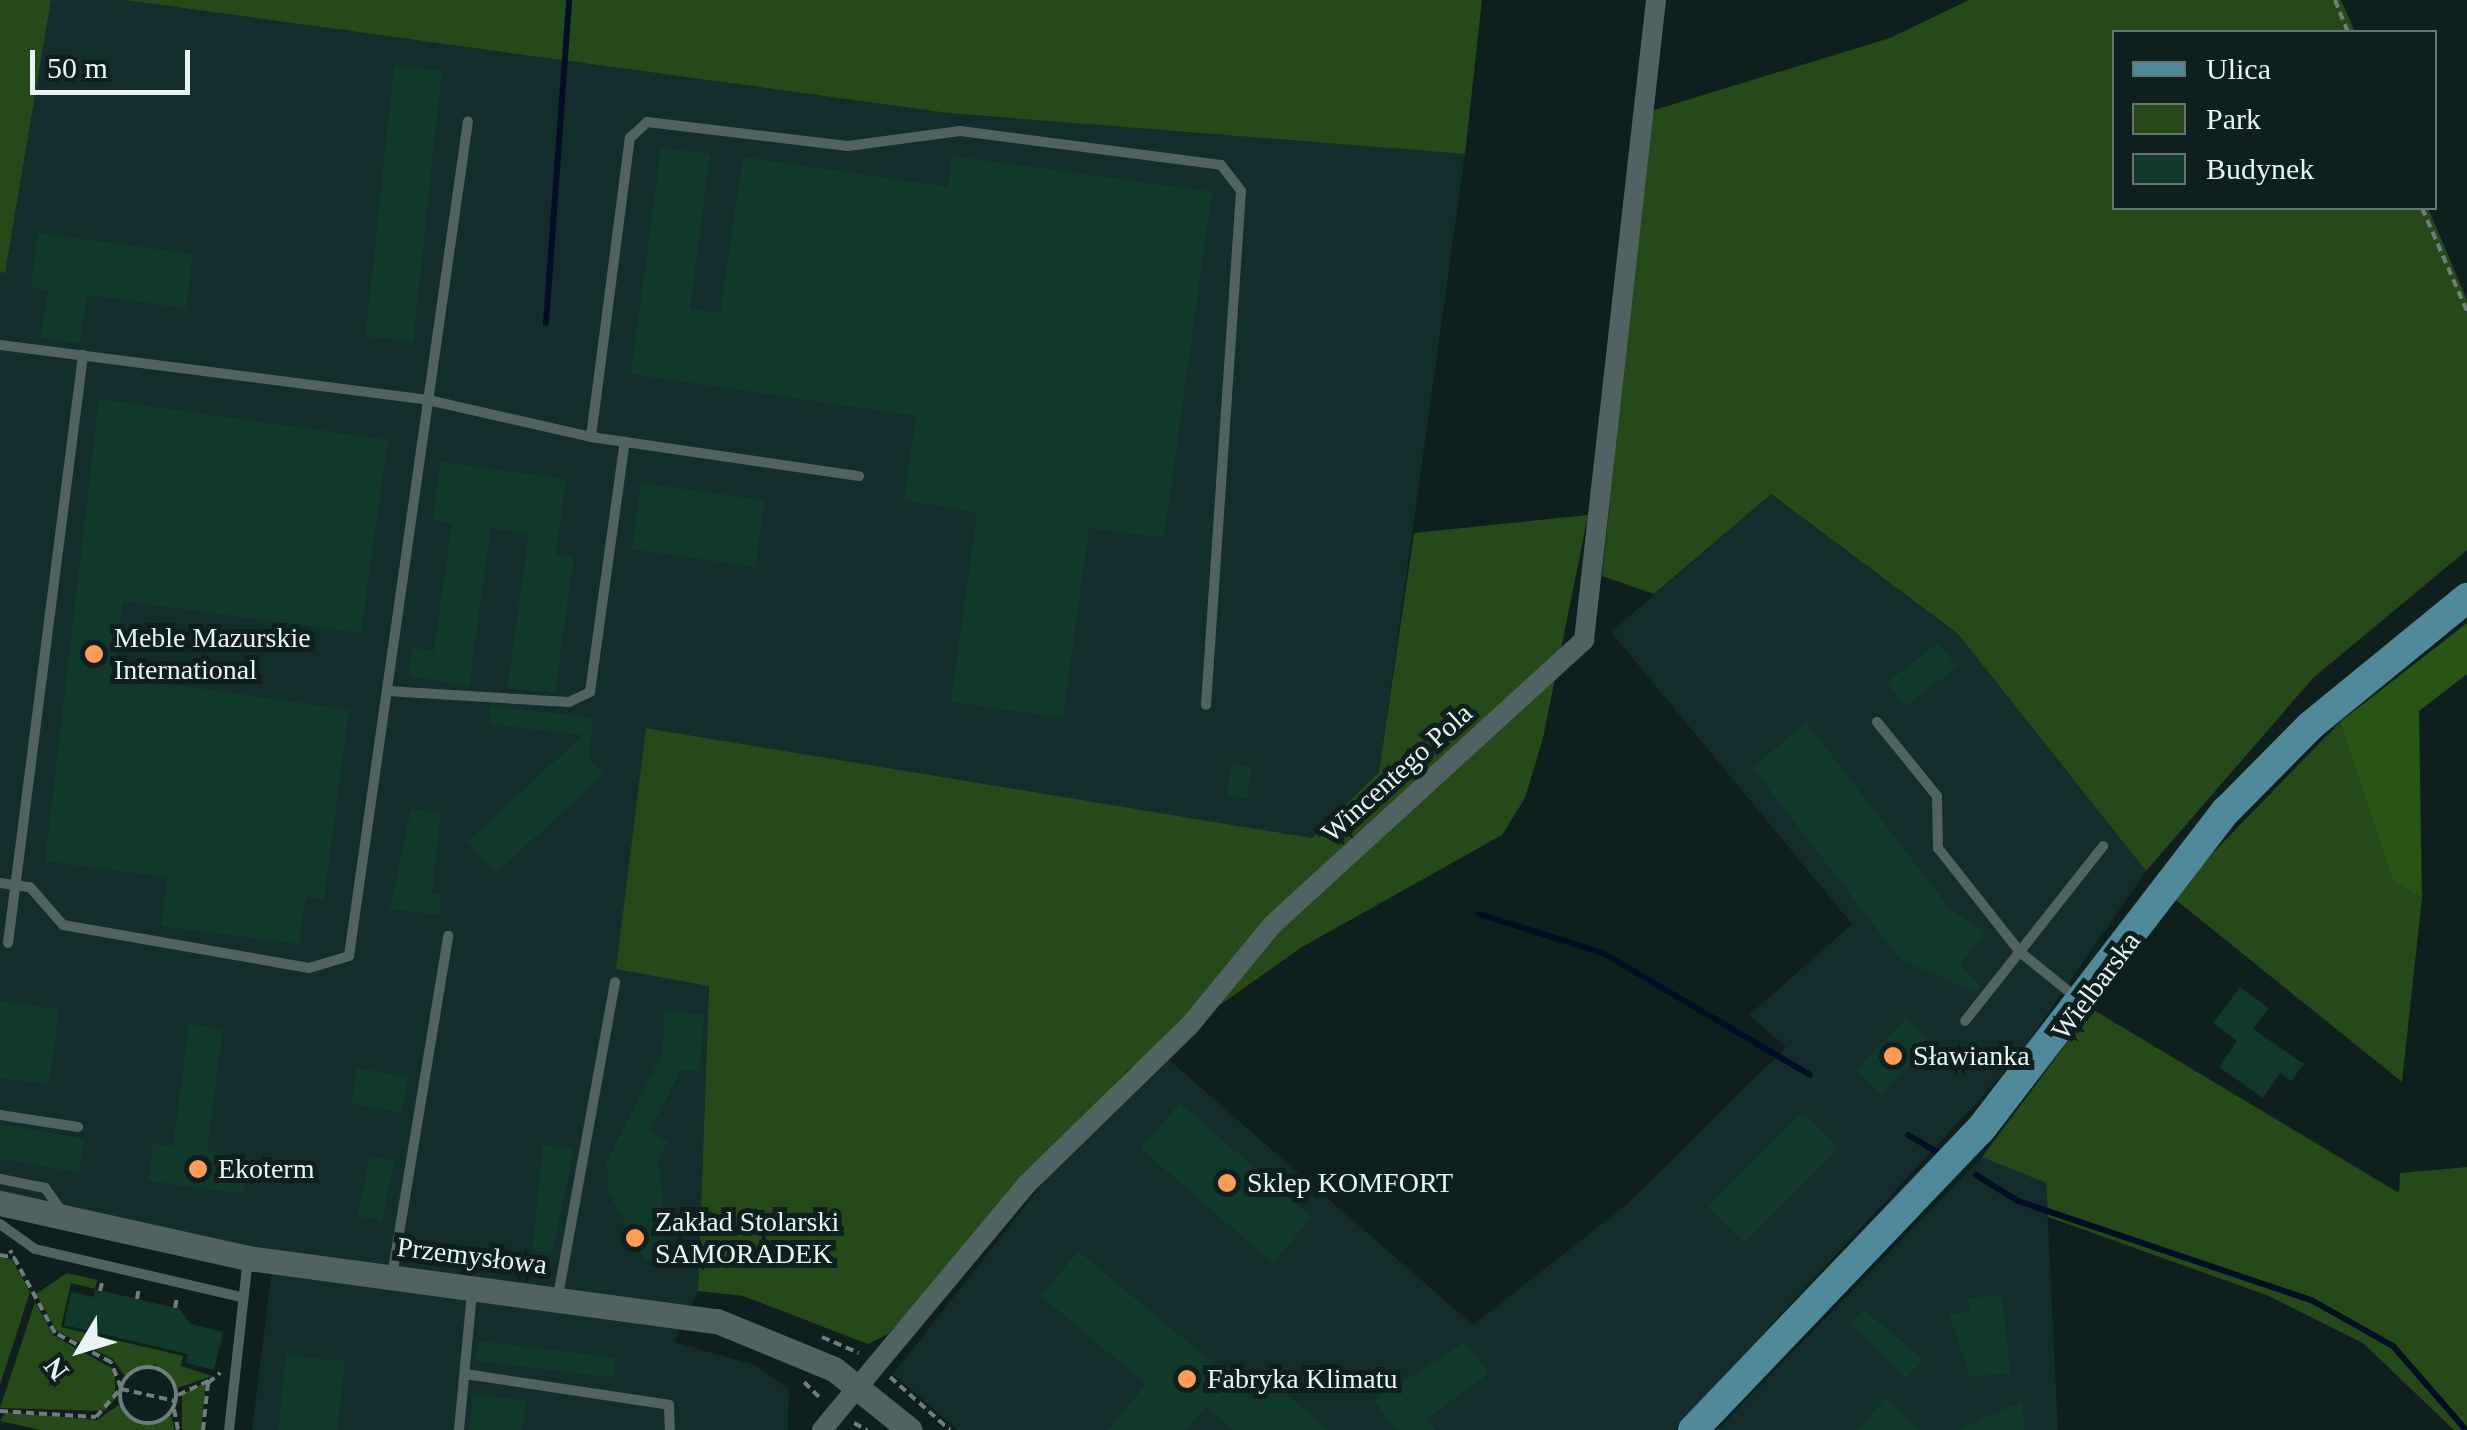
<!DOCTYPE html>
<html>
<head>
<meta charset="utf-8">
<style>
	body { margin:0 }
	#map { position:relative; width:2467px; height:1430px; overflow:hidden; background:#0f1f1e; font-family:Georgia,serif }
	div>[style] { position:absolute }
	[style*='--x'] { left:calc(var(--x)*1px); top:calc(var(--y)*1px); width:calc(var(--w)*1px); rotate:calc(var(--a)*1deg) }
	.built>* { inset:0; background:#132c2c }
	.green>* { inset:0; background:#254918 }
	.forest>* { inset:0; background:#285416 }
	.stream>* { height:6px; margin:-3px; padding:0 3px; transform-origin:3px; border-radius:3px; background:#000e23 }
	.building>* { inset:0; background:#11392b; transform-origin:0 0 }
	.path>* { height:4px; margin-top:-2px; transform-origin:0; background:repeating-linear-gradient(90deg,#707d7c 0 8px,transparent 0 13px) }
	.path>.ring { margin:-2px; padding:0; box-sizing:content-box; background:none; border:4px solid #707d7c; border-radius:50% }
	.service>* { height:10px; margin:-5px; padding:0 5px; transform-origin:5px; border-radius:5px; background:#516262 }
	.minor>* { height:20px; margin:-10px; padding:0 10px; transform-origin:10px; border-radius:10px; background:#516262 }
	.tertiary>* { height:25px; margin:-12.5px; padding:0 12.5px; transform-origin:12.5px; border-radius:12.5px; background:#516262 }
	.primary>* { height:30px; margin:-15px; padding:0 15px; transform-origin:15px; border-radius:15px; background:#508a9a }
	.dots>* { width:28px; height:28px; translate:-50% -50%; box-sizing:border-box; border:5px solid #0f1f1e; border-radius:50% }
	span { translate:-50% -50%; white-space:nowrap; text-align:center; line-height:1.15; -webkit-text-stroke:10px #0f1f1e; paint-order:stroke }
	.poi-label { font-size:28px; color:#e9f3f3 }
	.left { translate:0 -50%; text-align:left }
	.street-label { font-size:28px; color:#e9f3f3 }
	.legend { position:absolute; left:2112px; top:30px; width:325px; height:180px; box-sizing:border-box; background:#0f1f1e; border:2px solid #667473; margin:0; padding:12px 18px; list-style:none; font-size:30px; color:#e9f3f3 }
	.legend li { display:flex; align-items:center; gap:20px; height:50px }
	.legend b { width:50px; border:2px solid #667473 }
	.north { position:absolute; left:30px; top:1300px; width:100px; height:100px; -webkit-text-stroke:8px #0f1f1e; paint-order:stroke; rotate:232deg; font-size:28px; font-weight:700; line-height:40px; text-align:center; color:#e9f3f3 }
	.north::after { content:''; display:block; margin:auto; width:35px; height:45px; background:#e9f3f3; clip-path:polygon(50% 0,100% 100%,50% 72%,0 100%) }
	.scale { position:absolute; left:30px; top:50px; width:160px; height:45px; box-sizing:border-box; border:5px solid #e9f3f3; border-top:0; padding-left:12px; font-size:30px; line-height:35px; white-space:nowrap; color:#e9f3f3; -webkit-text-stroke:8px #0f1f1e; paint-order:stroke }
</style>
</head>
<body>
<div id="map">
	<div class="built">
		<i style="clip-path:polygon(51px 0,124px 0,948px 113px,1465px 154px,1379px 772px,1312px 838px,646px 728px,709px 985px,698px 1291px,674px 1342px,755px 1365px,789px 1389px,788px 1430px,252px 1430px,273px 1262px,0 1203px,0 272px)"></i>
		<i style="clip-path:polygon(1771px 494px,1958px 634px,2146px 871px,2015px 1061px,1674px 1430px,958px 1430px,893px 1374px,1047px 1178px,1168px 1059px,1473px 1325px,1627px 1204px,1786px 1047px,1749px 1015px,1852px 924px,1611px 632px)"></i>
		<i style="clip-path:polygon(1982px 1157px,2046px 1183px,2058px 1430px,1717px 1430px)"></i>
	</div>
	<div class="green">
		<i style="clip-path:polygon(0 0,51px 0,5px 273px,0 272px)"></i>
		<i style="clip-path:polygon(124px 0,1482px 0,1465px 154px,948px 113px)"></i>
		<i style="clip-path:polygon(1969px 0,2341px 0,2355px 32px,2114px 32px,2114px 208px,2428px 208px,2467px 300px,2467px 550px,2313px 678px,2146px 871px,1958px 634px,1771px 494px,1654px 594px,1602px 576px,1651px 111px,1890px 38px)"></i>
		<i style="clip-path:polygon(1588px 515px,1543px 738px,1525px 798px,1502px 835px,1302px 947px,1128px 1070px,888px 1334px,868px 1344px,743px 1296px,698px 1291px,709px 986px,616px 969px,646px 728px,1312px 838px,1379px 772px,1414px 533px)"></i>
		<i style="clip-path:polygon(2340px 722px,2393px 881px,2422px 898px,2402px 1082px,2171px 896px)"></i>
		<i style="clip-path:polygon(2092px 1009px,2399px 1193px,2400px 1173px,2467px 1167px,2467px 1430px,2454px 1430px,2363px 1343px,2269px 1296px,2048px 1217px,2046px 1183px,1982px 1157px)"></i>
		<i style="clip-path:polygon(0 1257px,12px 1260px,30px 1292px,0 1385px)"></i>
		<i style="clip-path:polygon(67px 1273px,97px 1280px,95px 1289px,71px 1283px,61px 1327px,183px 1356px,181px 1366px,212px 1376px,178px 1388px,155px 1364px,124px 1375px,113px 1359px,57px 1331px,36px 1294px)"></i>
		<i style="clip-path:polygon(35px 1302px,53px 1335px,115px 1370px,115px 1399px,104px 1411px,0 1408px)"></i>
		<i style="clip-path:polygon(206px 1382px,201px 1430px,182px 1430px,182px 1394px)"></i>
		<i style="clip-path:polygon(119px 1405px,141px 1425px,171px 1416px,175px 1430px,40px 1430px,0 1421px,6px 1412px,97px 1420px)"></i>
	</div>
	<div class="forest">
		<i style="clip-path:polygon(2467px 623px,2467px 674px,2419px 711px,2422px 898px,2393px 881px,2340px 722px)"></i>
	</div>
	<div class="stream">
		<i style="--x:546;--y:323;--w:324;--a:-85.9"></i>
		<i style="--x:1479;--y:914;--w:130;--a:17.5"></i>
		<i style="--x:1603;--y:953;--w:240;--a:30.5"></i>
		<i style="--x:1908;--y:1135;--w:34;--a:30"></i>
		<i style="--x:1976;--y:1175;--w:49;--a:31.8"></i>
		<i style="--x:2018;--y:1201;--w:311;--a:18.7"></i>
		<i style="--x:2313;--y:1301;--w:92;--a:29.4"></i>
		<i style="--x:2393;--y:1346;--w:111;--a:49"></i>
	</div>
	<div class="building">
		<i style="left:394px;top:66px;width:48px;height:272px;rotate:6deg"></i>
		<i style="clip-path:polygon(661px 148px,710px 154px,690px 309px,720px 313px,743px 157px,948px 187px,952px 156px,1212px 192px,1164px 538px,1089px 528px,1063px 718px,951px 702px,977px 513px,904px 500px,916px 416px,631px 374px)"></i>
		<i style="clip-path:polygon(38px 233px,193px 254px,186px 308px,87px 295px,80px 343px,41px 338px,48px 290px,31px 287px)"></i>
		<i style="clip-path:polygon(99px 399px,388px 440px,361px 633px,123px 601px,114px 676px,349px 710px,324px 899px,306px 897px,299px 944px,161px 926px,167px 877px,45px 861px)"></i>
		<i style="clip-path:polygon(440px 462px,566px 479px,556px 554px,574px 557px,555px 692px,507px 689px,529px 534px,491px 528px,469px 686px,409px 676px,412px 648px,434px 651px,452px 523px,433px 520px)"></i>
		<i style="left:641px;top:483px;width:125px;height:67px;rotate:8deg"></i>
		<i style="left:1939px;top:643px;width:30px;height:65px;rotate:53deg"></i>
		<i style="clip-path:polygon(491px 706px,593px 718px,589px 759px,603px 775px,496px 873px,467px 842px,583px 735px,489px 724px)"></i>
		<i style="clip-path:polygon(1806px 722px,1951px 910px,1986px 932px,1960px 965px,1981px 986px,1976px 993px,1900px 959px,1753px 768px)"></i>
		<i style="left:1231px;top:764px;width:21px;height:32px;rotate:8deg"></i>
		<i style="clip-path:polygon(411px 809px,441px 812px,432px 893px,441px 894px,439px 915px,390px 909px)"></i>
		<i style="clip-path:polygon(2240px 987px,2269px 1008px,2253px 1029px,2304px 1064px,2291px 1081px,2280px 1073px,2263px 1098px,2219px 1067px,2237px 1041px,2213px 1023px)"></i>
		<i style="clip-path:polygon(0 1001px,59px 1009px,49px 1084px,0 1078px)"></i>
		<i style="clip-path:polygon(665px 1012px,704px 1014px,700px 1071px,681px 1070px,649px 1132px,668px 1142px,658px 1158px,665px 1222px,657px 1227px,668px 1246px,647px 1261px,608px 1192px,607px 1160px,662px 1055px)"></i>
		<i style="left:1906px;top:1018px;width:35px;height:72px;rotate:44deg"></i>
		<i style="clip-path:polygon(189px 1024px,223px 1029px,207px 1151px,248px 1157px,244px 1194px,148px 1181px,153px 1144px,173px 1146px)"></i>
		<i style="left:357px;top:1068px;width:52px;height:36px;rotate:10deg"></i>
		<i style="left:1180px;top:1103px;width:175px;height:60px;rotate:41deg"></i>
		<i style="left:1803px;top:1112px;width:51px;height:134px;rotate:45deg"></i>
		<i style="left:0;top:1124px;width:86px;height:34px;rotate:10deg"></i>
		<i style="clip-path:polygon(543px 1145px,574px 1149px,552px 1253px,532px 1251px)"></i>
		<i style="left:370px;top:1156px;width:25px;height:61px;rotate:12deg"></i>
		<i style="clip-path:polygon(1078px 1251px,1253px 1397px,1269px 1379px,1328px 1430px,1233px 1430px,1206px 1406px,1186px 1430px,1108px 1430px,1146px 1384px,1041px 1296px)"></i>
		<i style="clip-path:polygon(95px 1289px,179px 1309px,191px 1324px,223px 1332px,214px 1370px,186px 1363px,188px 1354px,64px 1325px,71px 1292px,94px 1297px)"></i>
		<i style="clip-path:polygon(2002px 1295px,2010px 1373px,1970px 1377px,1949px 1314px,1969px 1312px,1968px 1298px)"></i>
		<i style="clip-path:polygon(1864px 1310px,1924px 1360px,1906px 1378px,1850px 1324px)"></i>
		<i style="left:478px;top:1341px;width:139px;height:20px;rotate:7deg"></i>
		<i style="clip-path:polygon(1465px 1342px,1489px 1373px,1427px 1419px,1435px 1430px,1396px 1430px,1374px 1400px)"></i>
		<i style="left:286px;top:1355px;width:59px;height:75px;rotate:6deg"></i>
		<i style="clip-path:polygon(473px 1394px,526px 1401px,522px 1430px,469px 1430px)"></i>
		<i style="clip-path:polygon(1885px 1398px,1920px 1430px,1858px 1430px)"></i>
		<i style="clip-path:polygon(2022px 1403px,2025px 1430px,1959px 1430px,2009px 1407px)"></i>
	</div>
	<div class="path">
		<i style="--x:2335;--y:0;--w:35;--a:68"></i>
		<i style="--x:2422;--y:208;--w:112;--a:66.4"></i>
		<i style="--x:0;--y:1255;--w:15;--a:11"></i>
		<i style="--x:100;--y:1291;--w:12;--a:-76"></i>
		<i style="--x:137;--y:1299;--w:11;--a:-80"></i>
		<i style="--x:175;--y:1308;--w:10;--a:-79"></i>
		<i style="--x:822;--y:1337;--w:40;--a:23.4"></i>
		<i class="ring" style="left:120px;top:1367px;width:52px;height:52px"></i>
		<i style="--x:890;--y:1377;--w:80;--a:41.5"></i>
		<i style="--x:804;--y:1382;--w:25;--a:45"></i>
		<i style="--x:121;--y:1389;--w:55;--a:12.5"></i>
		<i style="--x:178;--y:1395;--w:38;--a:-25"></i>
		<i style="--x:174;--y:1409;--w:21;--a:79"></i>
		<i style="--x:0;--y:1411;--w:96;--a:3.6"></i>
		<i style="--x:96;--y:1417;--w:38;--a:-49"></i>
		<i style="--x:121;--y:1388;--w:28;--a:-111"></i>
		<i style="--x:111;--y:1362;--w:63;--a:-152.6"></i>
		<i style="--x:55;--y:1333;--w:94;--a:-118.5"></i>
		<i style="--x:854;--y:1423;--w:15;--a:28"></i>
		<i style="--x:203;--y:1430;--w:47;--a:-83.9"></i>
		<i style="--x:208;--y:1383;--w:16;--a:-40"></i>
	</div>
	<div class="service">
		<i style="--x:0;--y:345;--w:432;--a:7.3"></i>
		<i style="--x:428;--y:400;--w:167;--a:12.8"></i>
		<i style="--x:591;--y:437;--w:271;--a:8.3"></i>
		<i style="--x:591;--y:437;--w:302;--a:-82.6"></i>
		<i style="--x:630;--y:138;--w:23;--a:-43"></i>
		<i style="--x:647;--y:122;--w:202;--a:6.8"></i>
		<i style="--x:848;--y:146;--w:113;--a:-7.6"></i>
		<i style="--x:960;--y:131;--w:263;--a:7.4"></i>
		<i style="--x:1221;--y:165;--w:33;--a:52"></i>
		<i style="--x:1241;--y:191;--w:515;--a:93.9"></i>
		<i style="--x:387;--y:691;--w:182;--a:3.5"></i>
		<i style="--x:569;--y:702;--w:23;--a:-25"></i>
		<i style="--x:590;--y:692;--w:253;--a:-82.1"></i>
		<i style="--x:1877;--y:722;--w:95;--a:51"></i>
		<i style="--x:1937;--y:796;--w:52;--a:88.9"></i>
		<i style="--x:1938;--y:848;--w:132;--a:51.7"></i>
		<i style="--x:2020;--y:952;--w:75;--a:39"></i>
		<i style="--x:0;--y:883;--w:30;--a:8"></i>
		<i style="--x:30;--y:887;--w:50;--a:49"></i>
		<i style="--x:63;--y:925;--w:250;--a:9.9"></i>
		<i style="--x:309;--y:968;--w:42;--a:-16.7"></i>
		<i style="--x:349;--y:956;--w:843;--a:-81.89"></i>
		<i style="--x:8;--y:943;--w:593;--a:-82.73"></i>
		<i style="--x:1965;--y:1021;--w:223;--a:-51.7"></i>
		<i style="--x:0;--y:1115;--w:79;--a:8.7"></i>
		<i style="--x:0;--y:1179;--w:46;--a:11.3"></i>
		<i style="--x:45;--y:1188;--w:27;--a:54"></i>
		<i style="--x:0;--y:1224;--w:43;--a:35.5"></i>
		<i style="--x:35;--y:1249;--w:212;--a:13.1"></i>
		<i style="--x:392;--y:1276;--w:345;--a:-80.6"></i>
		<i style="--x:558;--y:1296;--w:319;--a:-79.7"></i>
		<i style="--x:465;--y:1374;--w:206;--a:8.6"></i>
		<i style="--x:669;--y:1405;--w:25;--a:88"></i>
		<i style="--x:229;--y:1430;--w:173;--a:-83.7"></i>
		<i style="--x:459;--y:1430;--w:139;--a:-84.6"></i>
	</div>
	<div class="minor">
		<i style="--x:822;--y:1430;--w:320;--a:-50.2"></i>
		<i style="--x:1027;--y:1184;--w:228;--a:-44.3"></i>
		<i style="--x:1190;--y:1025;--w:129;--a:-50.6"></i>
		<i style="--x:1272;--y:925;--w:423;--a:-42.4"></i>
		<i style="--x:1584;--y:640;--w:644;--a:-83.58"></i>
	</div>
	<div class="tertiary">
		<i style="--x:0;--y:1203;--w:254;--a:12.5"></i>
		<i style="--x:248;--y:1258;--w:473;--a:7.7"></i>
		<i style="--x:717;--y:1321;--w:126;--a:22.3"></i>
		<i style="--x:834;--y:1369;--w:97;--a:38.8"></i>
	</div>
	<div class="primary">
		<i style="--x:1693;--y:1430;--w:415;--a:-46.3"></i>
		<i style="--x:1980;--y:1130;--w:403;--a:-52.4"></i>
		<i style="--x:2226;--y:811;--w:120;--a:-45.3"></i>
		<i style="--x:2310;--y:726;--w:203;--a:-39.2"></i>
	</div>
	<div class="dots">
		<i style="left:94px;top:654px;background:#fd9c56"></i>
		<i style="left:1893px;top:1056px;background:#fd9c56"></i>
		<i style="left:198px;top:1169px;background:#fd9c56"></i>
		<i style="left:1227px;top:1183px;background:#fd9c56"></i>
		<i style="left:635px;top:1238px;background:#fd9c56"></i>
		<i style="left:1187px;top:1379px;background:#fd9c56"></i>
	</div>
	<div class="poi-label">
		<span class="left" style="left:114px;top:654px">Meble Mazurskie<br>International</span>
		<span class="left" style="left:1913px;top:1056px">Sławianka</span>
		<span class="left" style="left:218px;top:1169px">Ekoterm</span>
		<span class="left" style="left:1247px;top:1183px">Sklep KOMFORT</span>
		<span class="left" style="left:655px;top:1238px">Zakład Stolarski<br>SAMORADEK</span>
		<span class="left" style="left:1207px;top:1379px">Fabryka Klimatu</span>
	</div>
	<div class="street-label">
		<span style="left:1397px;top:773px;rotate:-42deg">Wincentego Pola</span>
		<span style="left:2096px;top:986px;rotate:-53deg">Wielbarska</span>
		<span style="left:472px;top:1256px;rotate:7deg">Przemysłowa</span>
	</div>
	<ul class="legend">
	<li><b style="height:12px;background:#508a9a"></b>Ulica</li>
	<li><b style="height:28px;background:#254918"></b>Park</li>
	<li><b style="height:28px;background:#11392b"></b>Budynek</li>
	</ul>
	<div class="north">N</div>
	<div class="scale">50 m</div>
</div>
</body>
</html>
